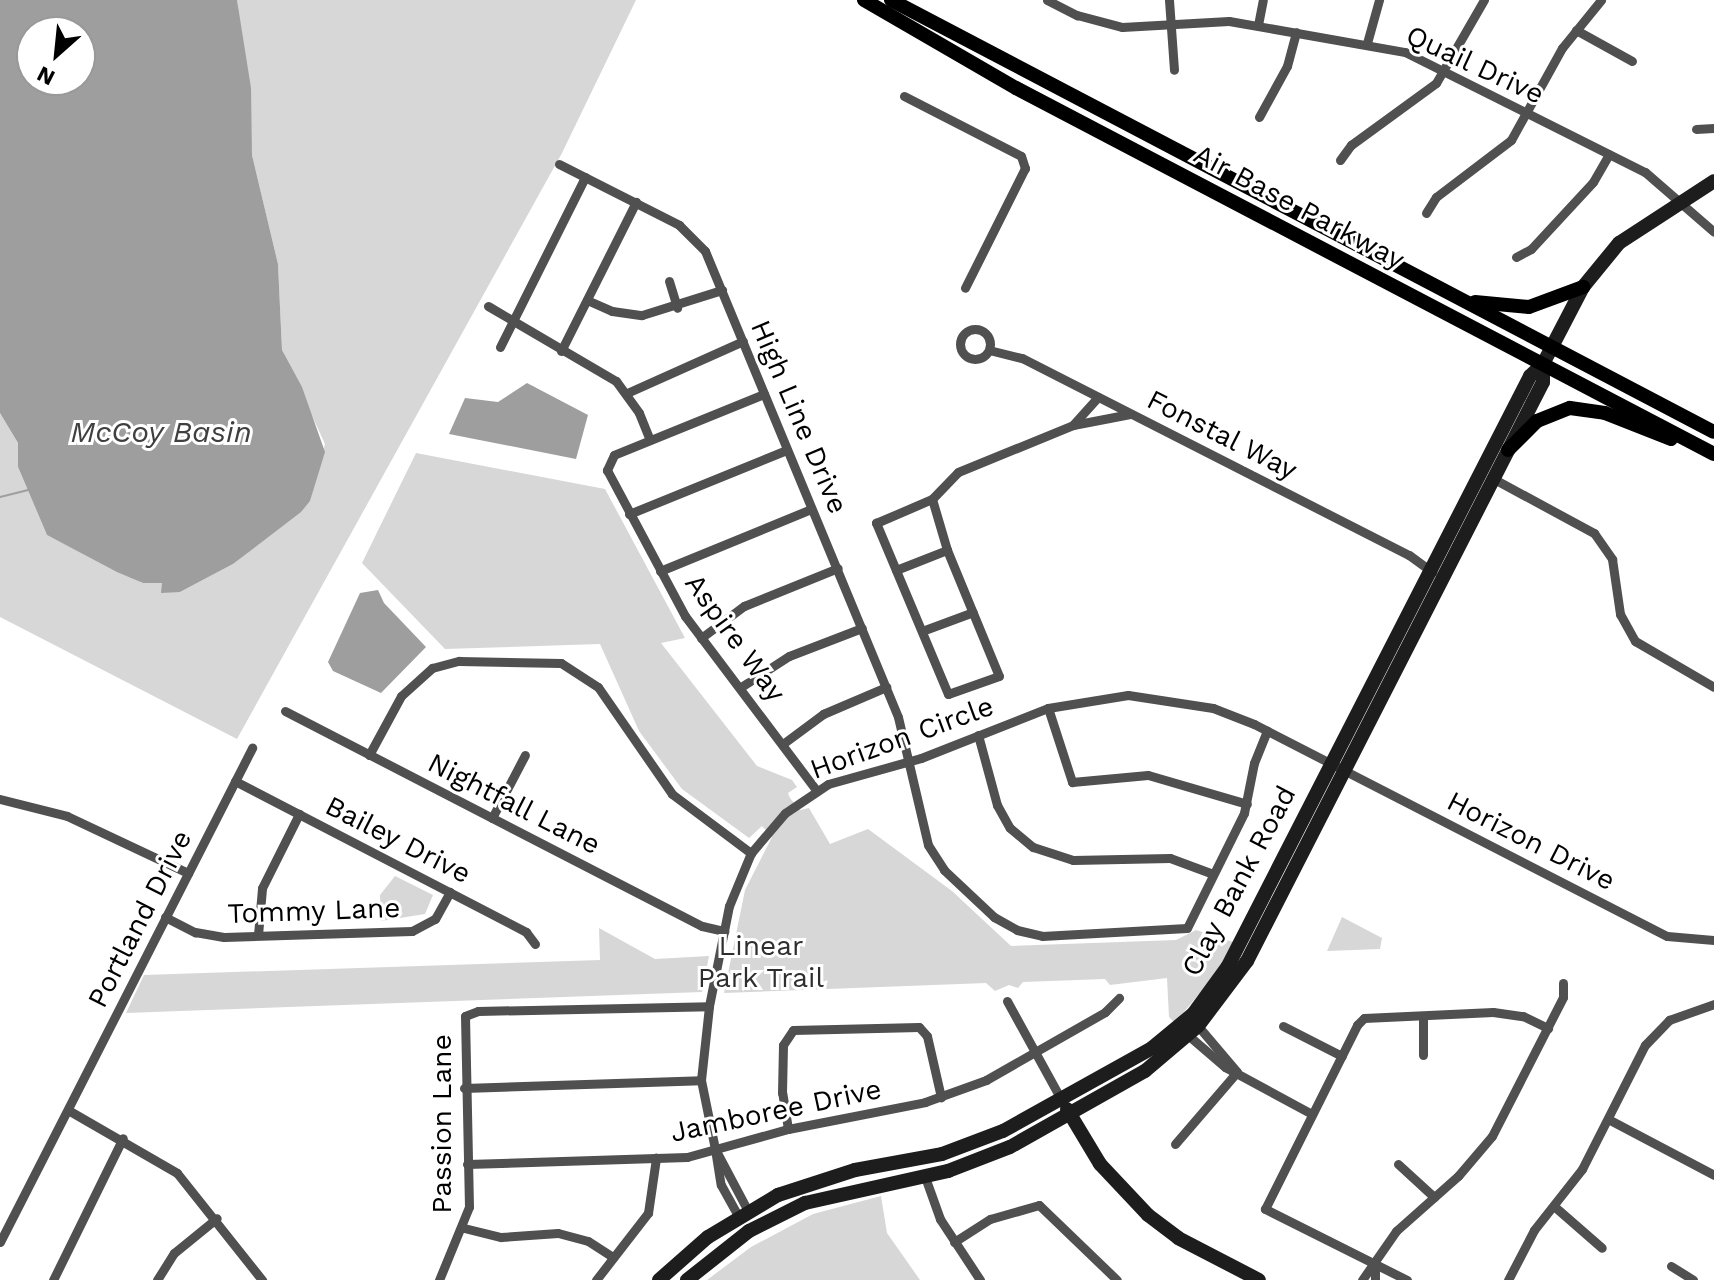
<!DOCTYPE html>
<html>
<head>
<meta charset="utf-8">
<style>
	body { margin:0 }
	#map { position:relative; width:1714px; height:1280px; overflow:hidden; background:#fff; font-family:"Work Sans",sans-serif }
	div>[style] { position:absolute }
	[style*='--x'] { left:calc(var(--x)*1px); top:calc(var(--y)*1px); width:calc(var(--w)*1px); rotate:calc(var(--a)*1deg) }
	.green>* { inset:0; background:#d7d7d7 }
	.water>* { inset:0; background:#9e9e9e }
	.stream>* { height:2px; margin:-1px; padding:0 1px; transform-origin:1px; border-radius:1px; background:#9e9e9e }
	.street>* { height:9px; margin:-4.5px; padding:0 4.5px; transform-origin:4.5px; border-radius:4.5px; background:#505050 }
	.street>.ring { margin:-4.5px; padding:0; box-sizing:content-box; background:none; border:9px solid #505050; border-radius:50% }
	.secondary>* { height:14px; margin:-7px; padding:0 7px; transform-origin:7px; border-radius:7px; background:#1d1d1d }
	.primary>* { height:14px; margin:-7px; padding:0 7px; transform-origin:7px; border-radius:7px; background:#000 }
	span { translate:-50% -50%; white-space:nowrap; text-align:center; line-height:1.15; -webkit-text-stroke:6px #fff; paint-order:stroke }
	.street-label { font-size:28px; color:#000 }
	.park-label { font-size:28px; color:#2e2e2e }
	.water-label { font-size:30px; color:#3f3f3f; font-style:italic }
	.north { position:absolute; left:16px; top:16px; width:80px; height:80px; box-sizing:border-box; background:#fff; border:2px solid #999; border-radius:50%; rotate:207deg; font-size:22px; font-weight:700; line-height:32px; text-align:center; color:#000 }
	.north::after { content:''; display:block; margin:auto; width:28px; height:36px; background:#000; clip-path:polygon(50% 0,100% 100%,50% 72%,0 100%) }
</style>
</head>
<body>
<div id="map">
	<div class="green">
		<i style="clip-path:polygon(237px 0,636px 0,562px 153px,237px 739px,0 617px,0 413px,18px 443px,18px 467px,47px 535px,143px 583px,162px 583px,180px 592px,233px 564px,310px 501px,325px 444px,282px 350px,278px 264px,252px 155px)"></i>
		<i style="clip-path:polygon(416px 453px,605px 489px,685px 638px,661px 643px,757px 766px,792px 780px,797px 787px,788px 793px,790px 798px,800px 810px,809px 808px,830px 844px,868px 829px,952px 891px,1011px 946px,1176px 940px,1196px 930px,1233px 942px,1221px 967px,1175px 1023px,1169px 1017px,1167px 978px,1110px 985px,1105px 979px,1023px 982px,1018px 988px,1009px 985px,995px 991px,986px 983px,724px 993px,745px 890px,772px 837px,762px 826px,749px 838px,682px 789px,639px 731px,600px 644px,445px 649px,362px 563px)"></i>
		<i style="clip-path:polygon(395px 876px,433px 895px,425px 914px,381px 921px,380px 895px)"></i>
		<i style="clip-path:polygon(1342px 917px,1382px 938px,1380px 949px,1327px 951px)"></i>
		<i style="clip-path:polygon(599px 928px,655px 959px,709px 956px,702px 992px,126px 1013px,144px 975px,600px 960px)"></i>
		<i style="clip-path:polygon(881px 1196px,887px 1233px,920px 1280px,707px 1280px,751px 1247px,813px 1214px)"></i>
	</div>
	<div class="water">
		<i style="clip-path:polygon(evenodd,0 0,237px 0,251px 88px,252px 155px,278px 264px,282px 350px,302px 387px,325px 452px,310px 501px,301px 512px,233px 564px,180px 592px,161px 593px,162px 583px,143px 583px,117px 572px,47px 535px,18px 467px,18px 443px,0 413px,0 0,80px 32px,80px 80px,32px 80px,32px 32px,80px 32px)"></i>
		<i style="clip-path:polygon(527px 383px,588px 415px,576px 459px,449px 434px,465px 398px,498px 402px)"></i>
		<i style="clip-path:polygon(378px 590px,384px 603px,426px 647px,381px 693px,333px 671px,328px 662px,360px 593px)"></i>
	</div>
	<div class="stream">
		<i style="--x:0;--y:497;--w:29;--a:-14"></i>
	</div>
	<div class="street">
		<i style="--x:1047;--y:0;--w:34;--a:27"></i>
		<i style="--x:1077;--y:15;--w:47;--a:14.9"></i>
		<i style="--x:1122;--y:27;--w:107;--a:-3.2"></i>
		<i style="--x:1229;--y:21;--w:179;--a:10"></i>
		<i style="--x:1405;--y:52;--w:268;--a:26.6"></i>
		<i style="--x:1645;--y:172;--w:91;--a:41"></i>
		<i style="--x:1169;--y:0;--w:70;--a:85.9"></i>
		<i style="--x:1258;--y:25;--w:25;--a:-79"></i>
		<i style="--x:1576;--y:30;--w:64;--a:29"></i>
		<i style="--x:1367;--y:43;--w:45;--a:-74.4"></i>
		<i style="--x:904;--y:96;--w:131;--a:27.1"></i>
		<i style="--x:1021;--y:156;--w:13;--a:72"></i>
		<i style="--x:1025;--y:168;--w:134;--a:116.6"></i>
		<i style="--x:1259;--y:117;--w:58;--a:-61.2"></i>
		<i style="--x:1287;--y:66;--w:35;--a:-75"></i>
		<i style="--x:1696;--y:129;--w:18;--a:-3"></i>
		<i style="--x:1340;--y:160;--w:19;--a:-54"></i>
		<i style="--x:1351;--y:145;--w:105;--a:-36.1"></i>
		<i style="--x:1436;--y:83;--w:96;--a:-60"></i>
		<i style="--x:559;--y:164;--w:135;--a:26.9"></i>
		<i style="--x:679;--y:225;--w:37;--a:45"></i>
		<i style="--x:705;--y:251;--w:504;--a:67.5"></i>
		<i style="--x:898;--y:717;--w:131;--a:76.8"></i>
		<i style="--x:928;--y:845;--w:30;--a:57"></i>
		<i style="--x:944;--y:870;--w:69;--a:43.2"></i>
		<i style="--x:994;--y:917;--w:26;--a:29"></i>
		<i style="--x:1017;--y:930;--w:26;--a:13"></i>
		<i style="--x:1042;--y:936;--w:145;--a:-3.2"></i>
		<i style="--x:1187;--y:928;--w:128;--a:-63.6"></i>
		<i style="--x:1244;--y:813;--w:51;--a:-78.7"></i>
		<i style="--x:1254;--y:763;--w:35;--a:-68"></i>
		<i style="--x:1426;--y:213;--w:19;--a:-58"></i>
		<i style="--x:1436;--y:197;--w:94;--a:-37.2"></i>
		<i style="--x:1511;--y:140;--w:105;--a:-61"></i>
		<i style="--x:1562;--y:48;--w:62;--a:-50.9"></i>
		<i style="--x:1516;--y:257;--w:17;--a:-28"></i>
		<i style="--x:1531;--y:249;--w:91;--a:-47.2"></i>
		<i style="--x:1593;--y:182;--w:32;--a:-60"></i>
		<i style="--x:669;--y:281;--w:28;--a:73"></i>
		<i style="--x:587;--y:300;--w:27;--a:24"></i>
		<i style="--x:612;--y:311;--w:30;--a:8"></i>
		<i style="--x:642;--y:315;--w:84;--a:-17.4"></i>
		<i style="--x:488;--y:306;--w:148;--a:30.4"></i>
		<i style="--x:616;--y:381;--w:39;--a:54"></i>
		<i style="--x:639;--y:413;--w:29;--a:68"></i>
		<i class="ring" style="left:960px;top:329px;width:21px;height:21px"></i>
		<i style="--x:500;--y:347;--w:190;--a:-63.4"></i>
		<i style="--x:989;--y:350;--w:34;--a:14"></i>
		<i style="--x:1022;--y:358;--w:434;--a:27"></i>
		<i style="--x:1409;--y:555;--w:29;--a:36"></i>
		<i style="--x:561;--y:351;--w:167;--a:-63.3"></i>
		<i style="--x:627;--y:393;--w:127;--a:-24.1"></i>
		<i style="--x:764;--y:394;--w:162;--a:157.9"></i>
		<i style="--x:614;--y:455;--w:17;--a:115"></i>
		<i style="--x:607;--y:470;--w:166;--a:61.9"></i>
		<i style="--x:685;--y:616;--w:218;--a:53"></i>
		<i style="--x:1098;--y:397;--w:38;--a:132"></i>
		<i style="--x:1073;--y:425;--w:58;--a:-10.9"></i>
		<i style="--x:1494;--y:479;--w:114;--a:28.4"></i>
		<i style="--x:1594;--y:533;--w:32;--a:55"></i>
		<i style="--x:1612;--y:559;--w:56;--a:81.7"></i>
		<i style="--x:1620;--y:614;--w:31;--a:61"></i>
		<i style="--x:1635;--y:641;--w:91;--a:30.2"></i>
		<i style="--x:932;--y:499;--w:53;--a:73.6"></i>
		<i style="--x:947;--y:550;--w:136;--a:67.6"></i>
		<i style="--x:999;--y:676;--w:54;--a:160.6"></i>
		<i style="--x:948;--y:694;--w:186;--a:-112.8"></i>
		<i style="--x:876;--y:523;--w:61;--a:-23.2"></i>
		<i style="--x:932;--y:499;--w:37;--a:-46"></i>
		<i style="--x:958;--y:472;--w:124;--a:-22.2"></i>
		<i style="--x:629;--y:514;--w:170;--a:-22.1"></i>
		<i style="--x:896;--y:570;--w:55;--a:-21.4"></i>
		<i style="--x:660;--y:571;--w:163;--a:-22.3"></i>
		<i style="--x:922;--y:631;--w:54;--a:-20.4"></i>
		<i style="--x:701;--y:638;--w:54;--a:-36.7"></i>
		<i style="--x:744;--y:606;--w:101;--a:-22"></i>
		<i style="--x:741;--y:687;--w:57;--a:-32.9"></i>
		<i style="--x:789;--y:656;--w:78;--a:-21"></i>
		<i style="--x:1048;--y:708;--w:78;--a:72"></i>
		<i style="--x:1072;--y:782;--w:76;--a:-5.3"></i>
		<i style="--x:1148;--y:775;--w:103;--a:16.3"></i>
		<i style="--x:285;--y:711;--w:469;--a:27.3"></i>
		<i style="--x:702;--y:926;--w:23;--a:13"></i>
		<i style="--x:978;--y:735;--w:73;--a:74.8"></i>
		<i style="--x:997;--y:805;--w:26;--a:61"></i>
		<i style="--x:1010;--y:828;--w:30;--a:40"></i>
		<i style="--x:1033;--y:847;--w:42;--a:18"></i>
		<i style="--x:1073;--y:860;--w:97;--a:-1.2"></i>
		<i style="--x:1170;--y:858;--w:46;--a:20.4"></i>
		<i style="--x:784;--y:743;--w:49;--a:-36.6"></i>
		<i style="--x:823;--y:714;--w:69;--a:-23.2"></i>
		<i style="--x:369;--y:755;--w:67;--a:-61.5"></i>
		<i style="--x:401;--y:696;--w:42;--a:-42.1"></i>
		<i style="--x:432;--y:668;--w:28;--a:-15"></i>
		<i style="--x:459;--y:661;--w:102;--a:1.1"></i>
		<i style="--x:561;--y:663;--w:44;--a:33"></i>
		<i style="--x:598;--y:687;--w:130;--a:55.3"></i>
		<i style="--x:672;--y:794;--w:99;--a:36.8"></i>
		<i style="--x:235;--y:781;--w:328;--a:27.4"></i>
		<i style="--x:526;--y:932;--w:15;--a:53"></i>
		<i style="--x:0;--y:799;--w:69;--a:14.2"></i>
		<i style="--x:67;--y:816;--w:134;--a:25.2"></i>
		<i style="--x:492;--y:818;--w:71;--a:-62.4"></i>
		<i style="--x:165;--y:917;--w:34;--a:27"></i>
		<i style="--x:195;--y:932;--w:29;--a:10"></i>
		<i style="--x:224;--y:937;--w:188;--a:-1.8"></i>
		<i style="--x:412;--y:931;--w:26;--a:-28"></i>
		<i style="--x:435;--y:919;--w:31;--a:-61"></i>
		<i style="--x:258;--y:935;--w:47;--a:-85.1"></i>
		<i style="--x:262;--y:888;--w:83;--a:-63.4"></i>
		<i style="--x:1007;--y:1001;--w:114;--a:61.2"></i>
		<i style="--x:1198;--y:1026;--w:60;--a:49.7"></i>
		<i style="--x:1283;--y:1026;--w:66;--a:27"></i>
		<i style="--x:1189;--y:1036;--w:48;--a:40.7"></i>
		<i style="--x:1225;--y:1067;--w:99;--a:28.4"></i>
		<i style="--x:1423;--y:1055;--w:39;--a:-90"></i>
		<i style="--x:464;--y:1088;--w:237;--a:-1.9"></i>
		<i style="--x:68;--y:1110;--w:126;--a:30"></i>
		<i style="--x:177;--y:1173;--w:137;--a:51.5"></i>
		<i style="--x:1608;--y:1119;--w:120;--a:27.8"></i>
		<i style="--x:788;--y:1129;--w:36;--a:-99"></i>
		<i style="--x:782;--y:1093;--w:48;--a:-88.8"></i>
		<i style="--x:783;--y:1045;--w:18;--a:-56"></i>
		<i style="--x:793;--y:1030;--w:126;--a:-1.4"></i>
		<i style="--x:919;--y:1027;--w:12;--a:48"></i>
		<i style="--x:927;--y:1036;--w:63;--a:77.1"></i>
		<i style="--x:1175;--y:1144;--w:95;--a:-49.3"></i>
		<i style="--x:715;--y:1149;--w:36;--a:81"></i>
		<i style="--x:721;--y:1185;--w:37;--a:61"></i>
		<i style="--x:467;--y:1164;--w:220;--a:-1.8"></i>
		<i style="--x:687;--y:1157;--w:105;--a:-15.5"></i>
		<i style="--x:788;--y:1129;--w:140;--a:-11.1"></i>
		<i style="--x:925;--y:1102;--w:65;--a:-19.8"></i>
		<i style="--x:986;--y:1080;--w:137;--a:-29.7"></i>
		<i style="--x:1105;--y:1012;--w:20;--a:-45"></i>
		<i style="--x:1398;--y:1164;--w:49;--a:42.5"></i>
		<i style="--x:925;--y:1177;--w:45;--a:70.3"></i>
		<i style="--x:940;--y:1219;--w:73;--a:56.7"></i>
		<i style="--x:1555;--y:1207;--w:62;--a:41.1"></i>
		<i style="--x:748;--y:1211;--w:70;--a:-118"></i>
		<i style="--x:715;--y:1149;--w:70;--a:-101.5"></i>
		<i style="--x:701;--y:1080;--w:74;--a:-83.8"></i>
		<i style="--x:709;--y:1006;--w:102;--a:-78.7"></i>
		<i style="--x:729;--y:906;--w:57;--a:-67.5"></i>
		<i style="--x:751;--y:853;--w:52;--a:-49.6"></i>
		<i style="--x:785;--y:813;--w:52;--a:-34"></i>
		<i style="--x:828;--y:784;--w:97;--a:-15.6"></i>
		<i style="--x:921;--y:758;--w:136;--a:-21.5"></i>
		<i style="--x:1048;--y:708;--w:81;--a:-9.2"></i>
		<i style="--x:1128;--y:695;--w:86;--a:8.7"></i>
		<i style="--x:1213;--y:708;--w:44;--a:21.3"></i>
		<i style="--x:1254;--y:724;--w:464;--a:27.2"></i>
		<i style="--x:1667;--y:936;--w:47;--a:4.9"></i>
		<i style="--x:464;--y:1228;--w:38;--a:14"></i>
		<i style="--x:501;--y:1237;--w:57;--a:-4"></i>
		<i style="--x:558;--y:1233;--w:31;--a:15"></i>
		<i style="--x:588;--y:1241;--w:30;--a:33"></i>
		<i style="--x:0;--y:1242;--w:555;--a:-62.97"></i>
		<i style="--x:954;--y:1242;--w:43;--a:-32.6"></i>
		<i style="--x:990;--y:1219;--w:51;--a:-15.9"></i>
		<i style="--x:1039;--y:1205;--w:108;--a:43.9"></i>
		<i style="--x:1671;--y:1266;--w:26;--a:32"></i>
		<i style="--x:53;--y:1280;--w:158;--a:-63.8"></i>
		<i style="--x:157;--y:1280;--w:32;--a:-58"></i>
		<i style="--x:174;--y:1253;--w:55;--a:-39.1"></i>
		<i style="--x:439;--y:1280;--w:79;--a:-67.7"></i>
		<i style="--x:469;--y:1207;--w:191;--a:-91.2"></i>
		<i style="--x:465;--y:1016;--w:14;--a:-21"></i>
		<i style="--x:478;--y:1011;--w:231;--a:-1.2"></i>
		<i style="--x:596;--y:1280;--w:85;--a:-52.2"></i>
		<i style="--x:648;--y:1213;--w:56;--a:-81.7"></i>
		<i style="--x:1362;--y:1280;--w:60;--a:-55.2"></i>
		<i style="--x:1396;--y:1231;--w:83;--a:-41.6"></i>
		<i style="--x:1458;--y:1176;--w:52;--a:-49.6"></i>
		<i style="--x:1492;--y:1136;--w:156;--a:-62.9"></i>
		<i style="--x:1563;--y:997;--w:14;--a:-90"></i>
		<i style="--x:1375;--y:1280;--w:18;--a:-90"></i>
		<i style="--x:1407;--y:1280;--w:159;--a:-153.4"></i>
		<i style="--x:1265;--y:1209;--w:206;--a:-63.4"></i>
		<i style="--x:1357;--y:1025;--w:10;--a:-45"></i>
		<i style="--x:1364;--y:1018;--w:129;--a:-2.7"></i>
		<i style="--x:1493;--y:1012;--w:30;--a:8"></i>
		<i style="--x:1523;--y:1016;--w:28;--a:26"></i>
		<i style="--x:1508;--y:1280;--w:56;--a:-62.5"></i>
		<i style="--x:1534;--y:1230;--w:78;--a:-51.8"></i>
		<i style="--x:1582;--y:1169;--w:139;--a:-63.1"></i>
		<i style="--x:1645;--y:1045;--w:35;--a:-46"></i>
		<i style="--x:1669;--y:1020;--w:48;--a:-19.6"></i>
	</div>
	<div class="secondary">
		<i style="--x:1067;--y:1109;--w:64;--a:59"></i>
		<i style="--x:1100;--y:1164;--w:70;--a:46.7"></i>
		<i style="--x:1148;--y:1215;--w:38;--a:37"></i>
		<i style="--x:1178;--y:1238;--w:91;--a:27.4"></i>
		<i style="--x:659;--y:1280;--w:65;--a:-41.3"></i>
		<i style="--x:708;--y:1237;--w:82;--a:-31"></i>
		<i style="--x:778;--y:1195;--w:81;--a:-18"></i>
		<i style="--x:855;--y:1170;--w:88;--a:-10.4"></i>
		<i style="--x:942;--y:1154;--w:65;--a:-20.7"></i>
		<i style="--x:1003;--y:1131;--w:171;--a:-29.1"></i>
		<i style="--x:1152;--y:1048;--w:53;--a:-39.7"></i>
		<i style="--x:1193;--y:1014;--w:59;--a:-53.9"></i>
		<i style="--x:1228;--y:966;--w:663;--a:-62.89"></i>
		<i style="--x:1530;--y:376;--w:18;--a:-43"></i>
		<i style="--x:1543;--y:364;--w:87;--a:-62.5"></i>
		<i style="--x:1583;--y:287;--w:57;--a:-50.7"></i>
		<i style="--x:1619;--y:243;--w:113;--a:-33.1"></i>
		<i style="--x:687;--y:1280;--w:79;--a:-38.3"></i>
		<i style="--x:749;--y:1231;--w:63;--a:-26.6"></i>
		<i style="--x:805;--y:1203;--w:147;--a:-12.6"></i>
		<i style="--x:948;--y:1171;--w:66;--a:-21.2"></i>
		<i style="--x:1010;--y:1147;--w:155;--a:-29.4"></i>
		<i style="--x:1145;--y:1071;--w:70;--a:-40.3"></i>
		<i style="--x:1198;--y:1026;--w:81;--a:-53"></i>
		<i style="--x:1247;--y:961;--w:650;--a:-62.92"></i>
		<i style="--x:1543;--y:382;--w:18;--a:-90"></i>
	</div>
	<div class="primary">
		<i style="--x:864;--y:0;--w:176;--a:30.1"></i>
		<i style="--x:1016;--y:88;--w:788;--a:27.67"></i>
		<i style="--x:891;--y:0;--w:929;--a:27.7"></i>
		<i style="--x:1475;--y:302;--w:54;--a:5.3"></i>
		<i style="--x:1529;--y:307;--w:58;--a:-20.3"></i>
		<i style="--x:1508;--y:450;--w:41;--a:-45"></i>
		<i style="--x:1537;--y:421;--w:35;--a:-22"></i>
		<i style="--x:1570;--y:408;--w:35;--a:8"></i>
		<i style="--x:1605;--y:413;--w:71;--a:21.5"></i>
	</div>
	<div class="street-label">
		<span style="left:1475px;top:65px;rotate:25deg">Quail Drive</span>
		<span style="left:1299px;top:207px;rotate:28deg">Air Base Parkway</span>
		<span style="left:799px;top:417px;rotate:67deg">High Line Drive</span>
		<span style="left:1222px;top:435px;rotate:27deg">Fonstal Way</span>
		<span style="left:735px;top:638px;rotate:54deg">Aspire Way</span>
		<span style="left:902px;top:738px;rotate:-20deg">Horizon Circle</span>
		<span style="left:514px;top:804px;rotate:27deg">Nightfall Lane</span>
		<span style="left:398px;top:840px;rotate:27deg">Bailey Drive</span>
		<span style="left:1531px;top:841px;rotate:27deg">Horizon Drive</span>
		<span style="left:1239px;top:881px;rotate:-62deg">Clay Bank Road</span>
		<span style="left:314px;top:911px;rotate:-2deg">Tommy Lane</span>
		<span style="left:140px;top:919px;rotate:-63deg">Portland Drive</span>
		<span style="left:776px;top:1111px;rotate:-12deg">Jamboree Drive</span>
		<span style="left:442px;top:1124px;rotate:-90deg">Passion Lane</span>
	</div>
	<div class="park-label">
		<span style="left:761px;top:962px">Linear<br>Park Trail</span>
	</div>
	<div class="water-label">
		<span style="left:161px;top:432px">McCoy Basin</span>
	</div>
	<div class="north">N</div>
</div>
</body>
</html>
